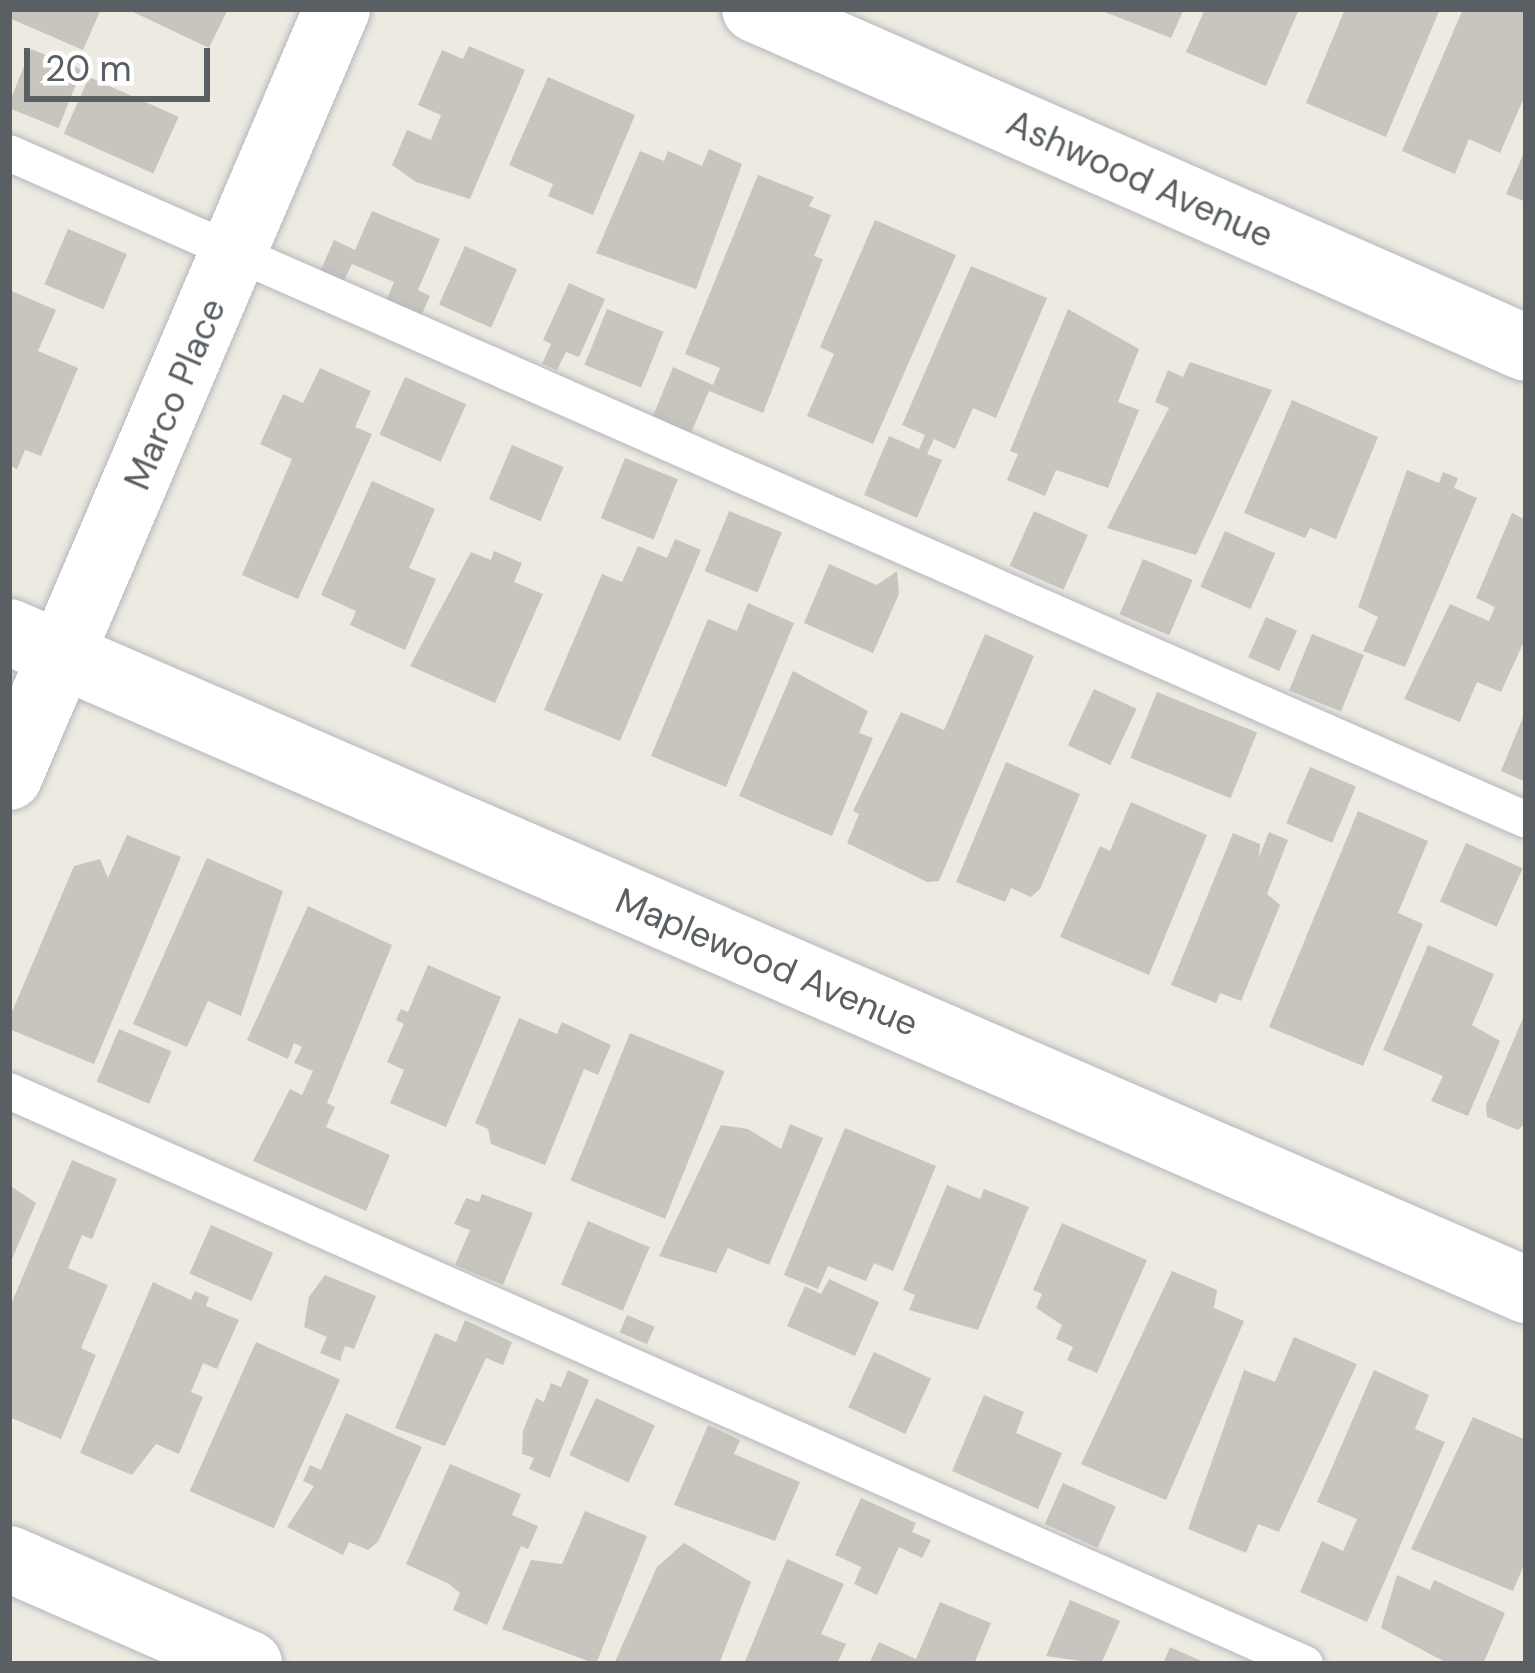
<!DOCTYPE html>
<html>
<head>
<meta charset="utf-8">
<style>
	body { margin:0 }
	#map { position:relative; width:1535px; height:1673px; overflow:hidden; background:#edeae1; font-family:"DM Sans",sans-serif }
	div>[style] { position:absolute }
	[style*='--x'] { left:calc(var(--x)*1px); top:calc(var(--y)*1px); width:calc(var(--w)*1px); rotate:calc(var(--a)*1deg) }
	.building>* { inset:0; background:#c8c5bf; transform-origin:0 0 }
	.roads { filter:drop-shadow(0 0 3px #b4b8bd) drop-shadow(0 0 3px #b4b8bd) }
	.service>* { height:36px; margin:-18px; padding:0 18px; transform-origin:18px; border-radius:18px; background:#fff }
	.minor>* { height:66px; margin:-33px; padding:0 33px; transform-origin:33px; border-radius:33px; background:#fff }
	span { translate:-50% -50%; white-space:nowrap; text-align:center; line-height:1.15; -webkit-text-stroke:12px #fff; paint-order:stroke }
	.street-label { font-size:36px; color:#5a5f63 }
	.frame { position:absolute; inset:0; border:12px solid #5a5f63; pointer-events:none }
	.scale { position:absolute; left:24px; top:48px; width:186px; height:54px; box-sizing:border-box; border:6px solid #5a5f63; border-top:0; padding-left:15px; font-size:36px; line-height:42px; white-space:nowrap; color:#5a5f63; -webkit-text-stroke:9px #fff; paint-order:stroke }
</style>
</head>
<body>
<div id="map">
	<div class="building">
		<i style="clip-path:polygon(9px 9px,101px 9px,83px 50px,9px 18px)"></i>
		<i style="clip-path:polygon(127px 9px,228px 9px,209px 48px)"></i>
		<i style="clip-path:polygon(1097px 9px,1184px 9px,1171px 38px)"></i>
		<i style="clip-path:polygon(1205px 9px,1299px 9px,1266px 86px,1186px 52px)"></i>
		<i style="clip-path:polygon(1345px 9px,1440px 9px,1386px 137px,1306px 103px)"></i>
		<i style="clip-path:polygon(1463px 9px,1526px 9px,1526px 93px,1500px 153px,1469px 139px,1455px 174px,1402px 151px)"></i>
		<i style="clip-path:polygon(469px 46px,525px 70px,470px 199px,416px 182px,392px 165px,407px 130px,431px 140px,441px 115px,418px 105px,442px 50px,463px 59px)"></i>
		<i style="left:31px;top:49px;width:55px;height:63px;rotate:22deg"></i>
		<i style="left:89px;top:77px;width:98px;height:62px;rotate:24deg"></i>
		<i style="clip-path:polygon(548px 77px,635px 115px,593px 215px,548px 196px,553px 184px,509px 165px)"></i>
		<i style="clip-path:polygon(1526px 148px,1526px 202px,1506px 194px)"></i>
		<i style="clip-path:polygon(709px 149px,742px 164px,696px 289px,596px 253px,640px 151px,664px 161px,668px 151px,702px 166px)"></i>
		<i style="clip-path:polygon(758px 175px,814px 197px,809px 206px,831px 215px,814px 256px,823px 259px,763px 413px,709px 391px,691px 433px,653px 416px,673px 367px,713px 385px,720px 368px,685px 354px)"></i>
		<i style="clip-path:polygon(372px 211px,440px 239px,418px 290px,430px 296px,421px 316px,386px 301px,394px 282px,352px 264px,343px 282px,320px 272px,334px 240px,355px 250px)"></i>
		<i style="clip-path:polygon(875px 220px,956px 255px,873px 444px,807px 416px,834px 354px,820px 347px)"></i>
		<i style="left:68px;top:229px;width:64px;height:60px;rotate:23deg"></i>
		<i style="left:465px;top:246px;width:57px;height:64px;rotate:24deg"></i>
		<i style="clip-path:polygon(971px 266px,1047px 298px,996px 418px,973px 408px,955px 449px,934px 439px,927px 454px,942px 460px,917px 518px,864px 495px,889px 436px,919px 449px,925px 435px,902px 425px)"></i>
		<i style="clip-path:polygon(569px 283px,605px 299px,579px 357px,566px 352px,557px 370px,542px 364px,551px 344px,543px 340px)"></i>
		<i style="clip-path:polygon(9px 290px,56px 310px,38px 351px,78px 368px,41px 456px,25px 450px,17px 469px,9px 465px)"></i>
		<i style="left:607px;top:309px;width:61px;height:60px;rotate:22deg"></i>
		<i style="clip-path:polygon(1068px 309px,1139px 349px,1118px 402px,1139px 410px,1108px 488px,1056px 470px,1045px 496px,1007px 480px,1018px 454px,1010px 451px)"></i>
		<i style="clip-path:polygon(1190px 362px,1272px 390px,1196px 555px,1107px 528px,1169px 408px,1155px 402px,1168px 370px,1183px 377px)"></i>
		<i style="clip-path:polygon(320px 368px,371px 391px,355px 427px,372px 434px,298px 599px,242px 575px,292px 459px,260px 444px,283px 394px,303px 403px)"></i>
		<i style="left:405px;top:377px;width:67px;height:63px;rotate:24deg"></i>
		<i style="clip-path:polygon(1292px 400px,1378px 437px,1336px 539px,1310px 528px,1305px 538px,1244px 513px)"></i>
		<i style="left:512px;top:445px;width:56px;height:59px;rotate:23deg"></i>
		<i style="left:625px;top:458px;width:57px;height:65px;rotate:22deg"></i>
		<i style="clip-path:polygon(1407px 470px,1439px 483px,1443px 472px,1458px 478px,1454px 488px,1477px 498px,1405px 667px,1363px 651px,1378px 617px,1358px 607px)"></i>
		<i style="clip-path:polygon(372px 481px,435px 509px,409px 568px,436px 579px,405px 650px,350px 625px,356px 611px,321px 595px)"></i>
		<i style="left:729px;top:511px;width:57px;height:65px;rotate:22deg"></i>
		<i style="left:1034px;top:511px;width:59px;height:60px;rotate:24deg"></i>
		<i style="clip-path:polygon(1512px 513px,1526px 520px,1526px 637px,1501px 692px,1477px 682px,1460px 722px,1404px 699px,1450px 604px,1489px 621px,1495px 607px,1476px 598px)"></i>
		<i style="left:1225px;top:531px;width:55px;height:61px;rotate:24deg"></i>
		<i style="clip-path:polygon(675px 539px,701px 550px,620px 741px,544px 710px,602px 574px,622px 582px,638px 546px,667px 558px)"></i>
		<i style="clip-path:polygon(494px 551px,522px 563px,514px 582px,543px 594px,495px 703px,410px 666px,471px 552px,491px 560px)"></i>
		<i style="left:1143px;top:559px;width:54px;height:60px;rotate:23deg"></i>
		<i style="clip-path:polygon(829px 564px,877px 585px,897px 571px,899px 594px,873px 653px,804px 623px)"></i>
		<i style="clip-path:polygon(748px 603px,794px 623px,726px 787px,651px 756px,708px 619px,737px 631px)"></i>
		<i style="left:1266px;top:617px;width:34px;height:44px;rotate:24deg"></i>
		<i style="clip-path:polygon(985px 634px,1034px 656px,939px 881px,927px 882px,847px 843px,859px 814px,853px 811px,901px 712px,944px 730px)"></i>
		<i style="left:1312px;top:634px;width:56px;height:61px;rotate:22deg"></i>
		<i style="clip-path:polygon(793px 671px,868px 711px,859px 733px,873px 738px,832px 836px,739px 796px)"></i>
		<i style="left:1094px;top:689px;width:47px;height:62px;rotate:25deg"></i>
		<i style="left:1157px;top:692px;width:108px;height:71px;rotate:22deg"></i>
		<i style="clip-path:polygon(1526px 710px,1526px 782px,1501px 771px)"></i>
		<i style="clip-path:polygon(1006px 762px,1080px 794px,1040px 889px,1031px 897px,1011px 888px,1005px 902px,956px 882px)"></i>
		<i style="left:1310px;top:767px;width:50px;height:61px;rotate:23deg"></i>
		<i style="clip-path:polygon(1131px 802px,1207px 835px,1149px 975px,1060px 937px,1100px 846px,1110px 851px)"></i>
		<i style="clip-path:polygon(1358px 811px,1428px 841px,1398px 913px,1423px 924px,1363px 1066px,1269px 1027px)"></i>
		<i style="clip-path:polygon(1269px 832px,1288px 840px,1267px 894px,1280px 905px,1241px 1001px,1220px 993px,1216px 1003px,1171px 985px,1233px 833px,1260px 844px,1259px 857px)"></i>
		<i style="clip-path:polygon(127px 835px,181px 857px,94px 1064px,9px 1029px,9px 1019px,74px 866px,100px 859px,108px 878px)"></i>
		<i style="left:1466px;top:843px;width:62px;height:64px;rotate:24deg"></i>
		<i style="clip-path:polygon(207px 858px,283px 891px,241px 1016px,208px 1001px,187px 1047px,133px 1024px)"></i>
		<i style="clip-path:polygon(308px 906px,392px 945px,327px 1103px,335px 1107px,326px 1127px,390px 1155px,366px 1211px,253px 1161px,290px 1089px,302px 1095px,313px 1071px,294px 1063px,302px 1047px,294px 1043px,288px 1059px,247px 1040px)"></i>
		<i style="clip-path:polygon(1428px 945px,1494px 974px,1472px 1025px,1500px 1041px,1468px 1116px,1431px 1101px,1443px 1076px,1383px 1050px)"></i>
		<i style="clip-path:polygon(428px 965px,501px 997px,446px 1127px,390px 1103px,404px 1070px,387px 1062px,404px 1024px,396px 1020px,401px 1009px,408px 1012px)"></i>
		<i style="clip-path:polygon(1526px 1011px,1526px 1122px,1518px 1130px,1487px 1117px,1486px 1105px)"></i>
		<i style="clip-path:polygon(519px 1018px,557px 1034px,562px 1022px,611px 1045px,598px 1075px,584px 1069px,545px 1165px,491px 1144px,488px 1129px,475px 1123px)"></i>
		<i style="left:119px;top:1029px;width:57px;height:57px;rotate:23deg"></i>
		<i style="left:630px;top:1033px;width:102px;height:159px;rotate:22deg"></i>
		<i style="clip-path:polygon(790px 1124px,823px 1138px,769px 1265px,728px 1248px,716px 1273px,659px 1256px,721px 1125px,748px 1129px,781px 1149px)"></i>
		<i style="clip-path:polygon(845px 1128px,936px 1166px,893px 1271px,874px 1263px,866px 1281px,828px 1266px,818px 1289px,784px 1275px)"></i>
		<i style="clip-path:polygon(72px 1160px,117px 1179px,92px 1239px,82px 1235px,68px 1268px,108px 1285px,81px 1348px,96px 1355px,61px 1439px,9px 1417px,9px 1309px)"></i>
		<i style="clip-path:polygon(9px 1185px,36px 1203px,9px 1266px)"></i>
		<i style="clip-path:polygon(947px 1185px,980px 1199px,984px 1189px,1029px 1207px,978px 1330px,909px 1310px,915px 1295px,903px 1290px)"></i>
		<i style="clip-path:polygon(482px 1194px,533px 1213px,503px 1285px,455px 1265px,470px 1230px,454px 1224px,466px 1198px,479px 1202px)"></i>
		<i style="left:588px;top:1221px;width:67px;height:69px;rotate:23deg"></i>
		<i style="clip-path:polygon(1062px 1223px,1147px 1260px,1097px 1373px,1067px 1360px,1073px 1347px,1056px 1339px,1062px 1325px,1036px 1308px,1042px 1294px,1033px 1290px)"></i>
		<i style="left:211px;top:1225px;width:68px;height:53px;rotate:24deg"></i>
		<i style="clip-path:polygon(1172px 1271px,1217px 1290px,1214px 1308px,1244px 1321px,1166px 1500px,1081px 1464px)"></i>
		<i style="clip-path:polygon(325px 1275px,376px 1296px,354px 1349px,345px 1346px,340px 1361px,320px 1353px,327px 1337px,304px 1327px,309px 1297px)"></i>
		<i style="clip-path:polygon(829px 1279px,879px 1302px,855px 1356px,787px 1326px,805px 1286px,821px 1294px)"></i>
		<i style="clip-path:polygon(153px 1282px,191px 1300px,195px 1291px,209px 1297px,206px 1306px,239px 1320px,217px 1369px,203px 1363px,191px 1392px,203px 1397px,179px 1454px,156px 1444px,132px 1475px,80px 1453px)"></i>
		<i style="left:627px;top:1315px;width:30px;height:19px;rotate:23deg"></i>
		<i style="clip-path:polygon(465px 1320px,512px 1342px,503px 1365px,486px 1358px,445px 1446px,395px 1428px,435px 1333px,456px 1342px)"></i>
		<i style="clip-path:polygon(1294px 1337px,1357px 1364px,1279px 1532px,1258px 1524px,1246px 1553px,1188px 1529px,1244px 1370px,1275px 1382px)"></i>
		<i style="left:256px;top:1342px;width:92px;height:163px;rotate:24deg"></i>
		<i style="left:874px;top:1352px;width:63px;height:61px;rotate:25deg"></i>
		<i style="clip-path:polygon(568px 1370px,589px 1380px,550px 1478px,529px 1469px,534px 1458px,522px 1454px,523px 1431px,536px 1398px,544px 1402px,551px 1383px,561px 1387px)"></i>
		<i style="clip-path:polygon(1374px 1370px,1429px 1395px,1415px 1429px,1445px 1442px,1367px 1622px,1300px 1592px,1322px 1541px,1343px 1551px,1357px 1519px,1317px 1502px)"></i>
		<i style="clip-path:polygon(984px 1395px,1024px 1412px,1016px 1433px,1062px 1453px,1038px 1509px,952px 1471px)"></i>
		<i style="left:596px;top:1398px;width:65px;height:63px;rotate:25deg"></i>
		<i style="clip-path:polygon(346px 1413px,422px 1447px,378px 1542px,368px 1550px,349px 1542px,343px 1555px,287px 1527px,314px 1486px,303px 1481px,310px 1465px,321px 1470px)"></i>
		<i style="clip-path:polygon(1473px 1417px,1526px 1440px,1526px 1560px,1513px 1591px,1411px 1549px)"></i>
		<i style="clip-path:polygon(708px 1425px,740px 1440px,734px 1454px,800px 1482px,775px 1541px,674px 1505px)"></i>
		<i style="clip-path:polygon(450px 1464px,521px 1494px,512px 1515px,538px 1526px,528px 1549px,521px 1546px,487px 1625px,453px 1610px,460px 1593px,449px 1584px,406px 1564px)"></i>
		<i style="left:1063px;top:1483px;width:58px;height:45px;rotate:24deg"></i>
		<i style="clip-path:polygon(861px 1498px,916px 1523px,912px 1532px,931px 1540px,922px 1558px,899px 1547px,877px 1595px,854px 1584px,861px 1567px,835px 1555px)"></i>
		<i style="clip-path:polygon(585px 1511px,647px 1536px,596px 1664px,502px 1629px,531px 1560px,562px 1564px)"></i>
		<i style="clip-path:polygon(684px 1543px,751px 1582px,719px 1664px,614px 1664px,657px 1567px)"></i>
		<i style="clip-path:polygon(787px 1559px,844px 1584px,821px 1634px,846px 1644px,837px 1664px,744px 1664px)"></i>
		<i style="clip-path:polygon(1397px 1575px,1430px 1590px,1434px 1580px,1505px 1613px,1483px 1664px,1449px 1664px,1381px 1628px)"></i>
		<i style="clip-path:polygon(1070px 1600px,1120px 1621px,1101px 1664px,1046px 1656px)"></i>
		<i style="clip-path:polygon(940px 1602px,991px 1623px,974px 1664px,869px 1664px,879px 1642px,916px 1659px)"></i>
		<i style="clip-path:polygon(1170px 1647px,1208px 1664px,1163px 1664px)"></i>
	</div>
	<div class="roads">
		<div class="service">
			<i style="--x:9;--y:153;--w:1657;--a:23.73"></i>
			<i style="--x:9;--y:1091;--w:1417;--a:23.85"></i>
		</div>
		<div class="minor">
			<i style="--x:755;--y:9;--w:842;--a:23.73"></i>
			<i style="--x:9;--y:632;--w:1654;--a:23.45"></i>
			<i style="--x:9;--y:777;--w:835;--a:-66.87"></i>
			<i style="--x:9;--y:1559;--w:262;--a:23.6"></i>
		</div>
	</div>
	<div class="street-label">
		<span style="left:1140px;top:179px;rotate:24deg">Ashwood Avenue</span>
		<span style="left:175px;top:394px;rotate:-67deg">Marco Place</span>
		<span style="left:767px;top:962px;rotate:23deg">Maplewood Avenue</span>
	</div>
	<div class="frame"></div>
	<div class="scale">20 m</div>
</div>
</body>
</html>
